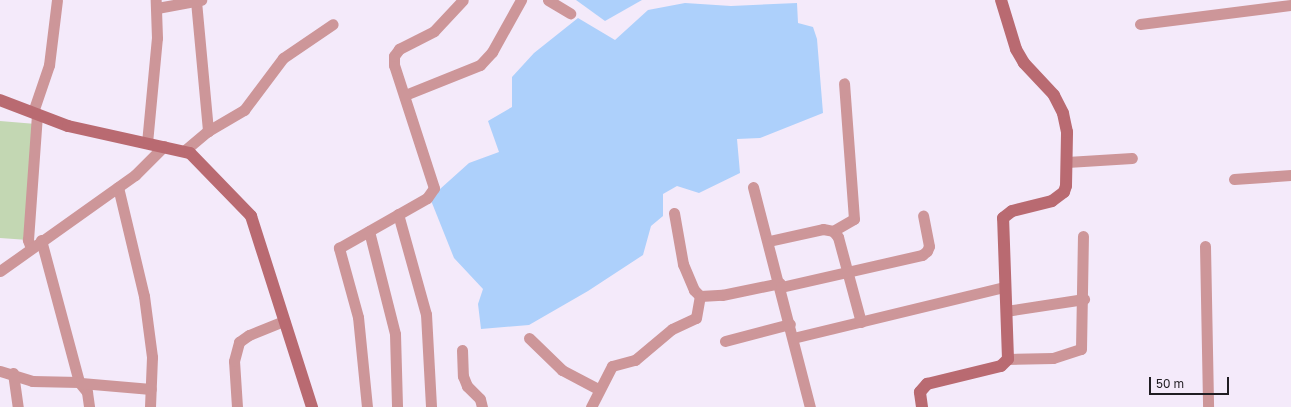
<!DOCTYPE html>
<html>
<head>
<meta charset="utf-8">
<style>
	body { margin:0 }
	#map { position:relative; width:1291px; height:407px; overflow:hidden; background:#f4eafa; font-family:"Golos Text",sans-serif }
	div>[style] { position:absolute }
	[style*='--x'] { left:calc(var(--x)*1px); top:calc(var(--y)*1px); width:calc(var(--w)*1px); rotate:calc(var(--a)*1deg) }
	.green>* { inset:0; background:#c3d7b3 }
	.water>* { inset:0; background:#add0fb }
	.street>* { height:11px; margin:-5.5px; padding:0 5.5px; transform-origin:5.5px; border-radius:5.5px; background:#cd9699 }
	.secondary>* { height:12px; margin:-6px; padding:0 6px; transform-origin:6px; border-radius:6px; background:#b96a71 }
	span { translate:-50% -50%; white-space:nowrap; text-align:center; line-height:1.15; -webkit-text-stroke:3px #f4eafa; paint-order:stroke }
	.scale { position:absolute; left:1149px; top:377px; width:80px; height:18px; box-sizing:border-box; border:2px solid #201d22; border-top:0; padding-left:5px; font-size:12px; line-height:14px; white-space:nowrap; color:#201d22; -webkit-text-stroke:3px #f4eafa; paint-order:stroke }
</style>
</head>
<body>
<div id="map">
	<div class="green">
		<i style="clip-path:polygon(0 121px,36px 124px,28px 240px,0 238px)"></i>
	</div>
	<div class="water">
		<i style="clip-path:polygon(576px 0,642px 0,605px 21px)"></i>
		<i style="clip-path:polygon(685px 3px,731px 6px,797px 3px,798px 23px,813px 27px,817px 39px,823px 113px,760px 138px,737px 139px,740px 173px,699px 193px,677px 186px,663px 194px,663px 216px,651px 226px,643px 255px,588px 291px,529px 325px,481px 329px,478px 304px,483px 289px,454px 258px,430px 198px,469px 163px,499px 152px,488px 121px,512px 107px,512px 77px,534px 53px,578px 18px,615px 40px,648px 10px)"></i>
	</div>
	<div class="street">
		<i style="--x:548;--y:0;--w:26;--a:31"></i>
		<i style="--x:196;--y:1;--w:131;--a:84.7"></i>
		<i style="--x:157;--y:8;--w:45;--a:-10.3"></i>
		<i style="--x:1140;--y:24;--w:152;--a:-7.2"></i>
		<i style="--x:405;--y:95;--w:81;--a:-21.8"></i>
		<i style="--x:480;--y:65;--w:18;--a:-47"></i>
		<i style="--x:492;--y:52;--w:60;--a:-60.9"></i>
		<i style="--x:33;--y:112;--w:50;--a:-71.2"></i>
		<i style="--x:49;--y:65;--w:65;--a:-83"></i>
		<i style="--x:147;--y:143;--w:105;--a:-84.6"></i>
		<i style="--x:157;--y:38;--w:38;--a:-92"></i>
		<i style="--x:184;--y:151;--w:31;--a:-40"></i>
		<i style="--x:208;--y:131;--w:42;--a:-30.3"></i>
		<i style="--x:244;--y:110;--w:65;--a:-53.1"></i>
		<i style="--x:283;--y:58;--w:60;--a:-34.2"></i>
		<i style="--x:1067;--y:162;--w:65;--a:-3.5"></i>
		<i style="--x:1234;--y:179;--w:57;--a:-4"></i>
		<i style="--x:118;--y:187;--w:112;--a:76.6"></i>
		<i style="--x:144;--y:296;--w:62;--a:82.5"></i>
		<i style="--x:152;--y:357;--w:50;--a:92.3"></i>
		<i style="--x:753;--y:187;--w:227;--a:75.5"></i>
		<i style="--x:674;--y:213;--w:52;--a:80"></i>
		<i style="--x:683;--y:264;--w:28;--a:67"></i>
		<i style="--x:694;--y:290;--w:8;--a:45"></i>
		<i style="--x:700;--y:296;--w:22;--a:-3"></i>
		<i style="--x:722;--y:295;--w:59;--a:-11.7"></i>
		<i style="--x:398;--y:214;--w:104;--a:74.4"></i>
		<i style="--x:426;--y:314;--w:93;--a:86.9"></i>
		<i style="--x:369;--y:231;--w:106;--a:75.8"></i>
		<i style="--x:395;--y:334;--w:73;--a:88.4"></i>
		<i style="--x:833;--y:231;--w:24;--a:-30"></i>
		<i style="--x:854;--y:219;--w:136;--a:-94.2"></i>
		<i style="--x:41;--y:240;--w:147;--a:75"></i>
		<i style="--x:769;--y:241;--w:55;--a:-12.5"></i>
		<i style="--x:823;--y:229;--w:10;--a:11"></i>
		<i style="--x:833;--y:231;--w:8;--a:50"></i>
		<i style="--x:838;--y:237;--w:88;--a:74.9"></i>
		<i style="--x:1205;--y:246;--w:161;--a:88.9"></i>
		<i style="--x:31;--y:248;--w:9;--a:-111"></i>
		<i style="--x:28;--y:240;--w:126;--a:-85.9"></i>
		<i style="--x:0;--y:271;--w:166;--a:-35.4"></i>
		<i style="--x:135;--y:175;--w:41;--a:-45"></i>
		<i style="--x:781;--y:287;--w:145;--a:-12.8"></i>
		<i style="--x:922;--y:255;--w:6;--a:-39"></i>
		<i style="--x:927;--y:251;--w:5;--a:-68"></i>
		<i style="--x:929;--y:246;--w:31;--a:-101"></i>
		<i style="--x:1006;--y:311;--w:79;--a:-8.7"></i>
		<i style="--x:529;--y:338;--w:46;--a:44.1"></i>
		<i style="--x:562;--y:370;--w:41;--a:27.8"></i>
		<i style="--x:793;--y:338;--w:217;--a:-13.6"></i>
		<i style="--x:725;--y:341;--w:67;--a:-14.7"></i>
		<i style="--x:462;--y:350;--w:26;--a:88"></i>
		<i style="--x:463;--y:376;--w:11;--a:68"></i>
		<i style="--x:467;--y:386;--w:18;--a:45"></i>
		<i style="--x:480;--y:399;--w:8;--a:76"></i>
		<i style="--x:1008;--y:359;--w:45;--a:-1.3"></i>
		<i style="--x:1053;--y:358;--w:29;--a:-18"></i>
		<i style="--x:1081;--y:349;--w:113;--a:-89"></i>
		<i style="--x:0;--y:371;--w:34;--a:17"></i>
		<i style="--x:32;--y:381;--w:47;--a:1.2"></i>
		<i style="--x:79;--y:382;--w:13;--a:51"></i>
		<i style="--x:87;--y:392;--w:15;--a:82"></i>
		<i style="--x:13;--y:373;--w:34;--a:82"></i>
		<i style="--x:81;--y:383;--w:70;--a:4.9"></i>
		<i style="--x:237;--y:407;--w:46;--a:-93.7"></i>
		<i style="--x:234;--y:361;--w:20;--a:-75"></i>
		<i style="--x:239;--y:342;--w:12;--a:-35"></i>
		<i style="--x:249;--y:335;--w:38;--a:-22"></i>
		<i style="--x:367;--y:407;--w:90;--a:-95.7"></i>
		<i style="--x:358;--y:317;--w:72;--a:-105.4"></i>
		<i style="--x:339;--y:248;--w:101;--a:-29.6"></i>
		<i style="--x:427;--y:198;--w:12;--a:-55"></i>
		<i style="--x:434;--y:188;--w:129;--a:-108"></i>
		<i style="--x:394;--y:65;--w:9;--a:-90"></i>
		<i style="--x:394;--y:56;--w:9;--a:-54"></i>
		<i style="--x:399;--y:49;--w:39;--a:-27"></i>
		<i style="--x:434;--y:31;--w:42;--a:-46.9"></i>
		<i style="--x:591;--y:407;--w:46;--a:-62.9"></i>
		<i style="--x:612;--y:366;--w:24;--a:-15"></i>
		<i style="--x:635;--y:360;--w:48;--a:-40"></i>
		<i style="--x:672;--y:329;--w:26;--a:-25"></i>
		<i style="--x:696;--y:318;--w:22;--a:-80"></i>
	</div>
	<div class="secondary">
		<i style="--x:0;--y:100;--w:73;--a:20.9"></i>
		<i style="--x:68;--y:126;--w:125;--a:12.5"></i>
		<i style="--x:190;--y:153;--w:88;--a:45.9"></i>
		<i style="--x:251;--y:216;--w:201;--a:72.3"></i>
		<i style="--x:922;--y:407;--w:15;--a:-98"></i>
		<i style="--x:920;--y:392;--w:11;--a:-49"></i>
		<i style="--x:927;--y:384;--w:76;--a:-13.7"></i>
		<i style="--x:1001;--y:366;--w:10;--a:-45"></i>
		<i style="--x:1008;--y:359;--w:141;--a:-92"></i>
		<i style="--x:1003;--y:218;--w:11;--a:-38"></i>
		<i style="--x:1012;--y:211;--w:41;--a:-14"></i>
		<i style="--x:1052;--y:201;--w:15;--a:-37"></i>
		<i style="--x:1064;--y:192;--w:6;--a:-72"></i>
		<i style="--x:1066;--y:186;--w:54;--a:-88.9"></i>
		<i style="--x:1067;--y:132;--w:19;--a:-102"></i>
		<i style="--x:1063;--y:113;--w:20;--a:-117"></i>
		<i style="--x:1054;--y:95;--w:44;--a:-133.2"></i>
		<i style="--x:1024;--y:63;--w:16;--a:-120"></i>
		<i style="--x:1016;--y:49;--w:51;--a:-107"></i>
	</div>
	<div class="scale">50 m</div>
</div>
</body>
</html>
